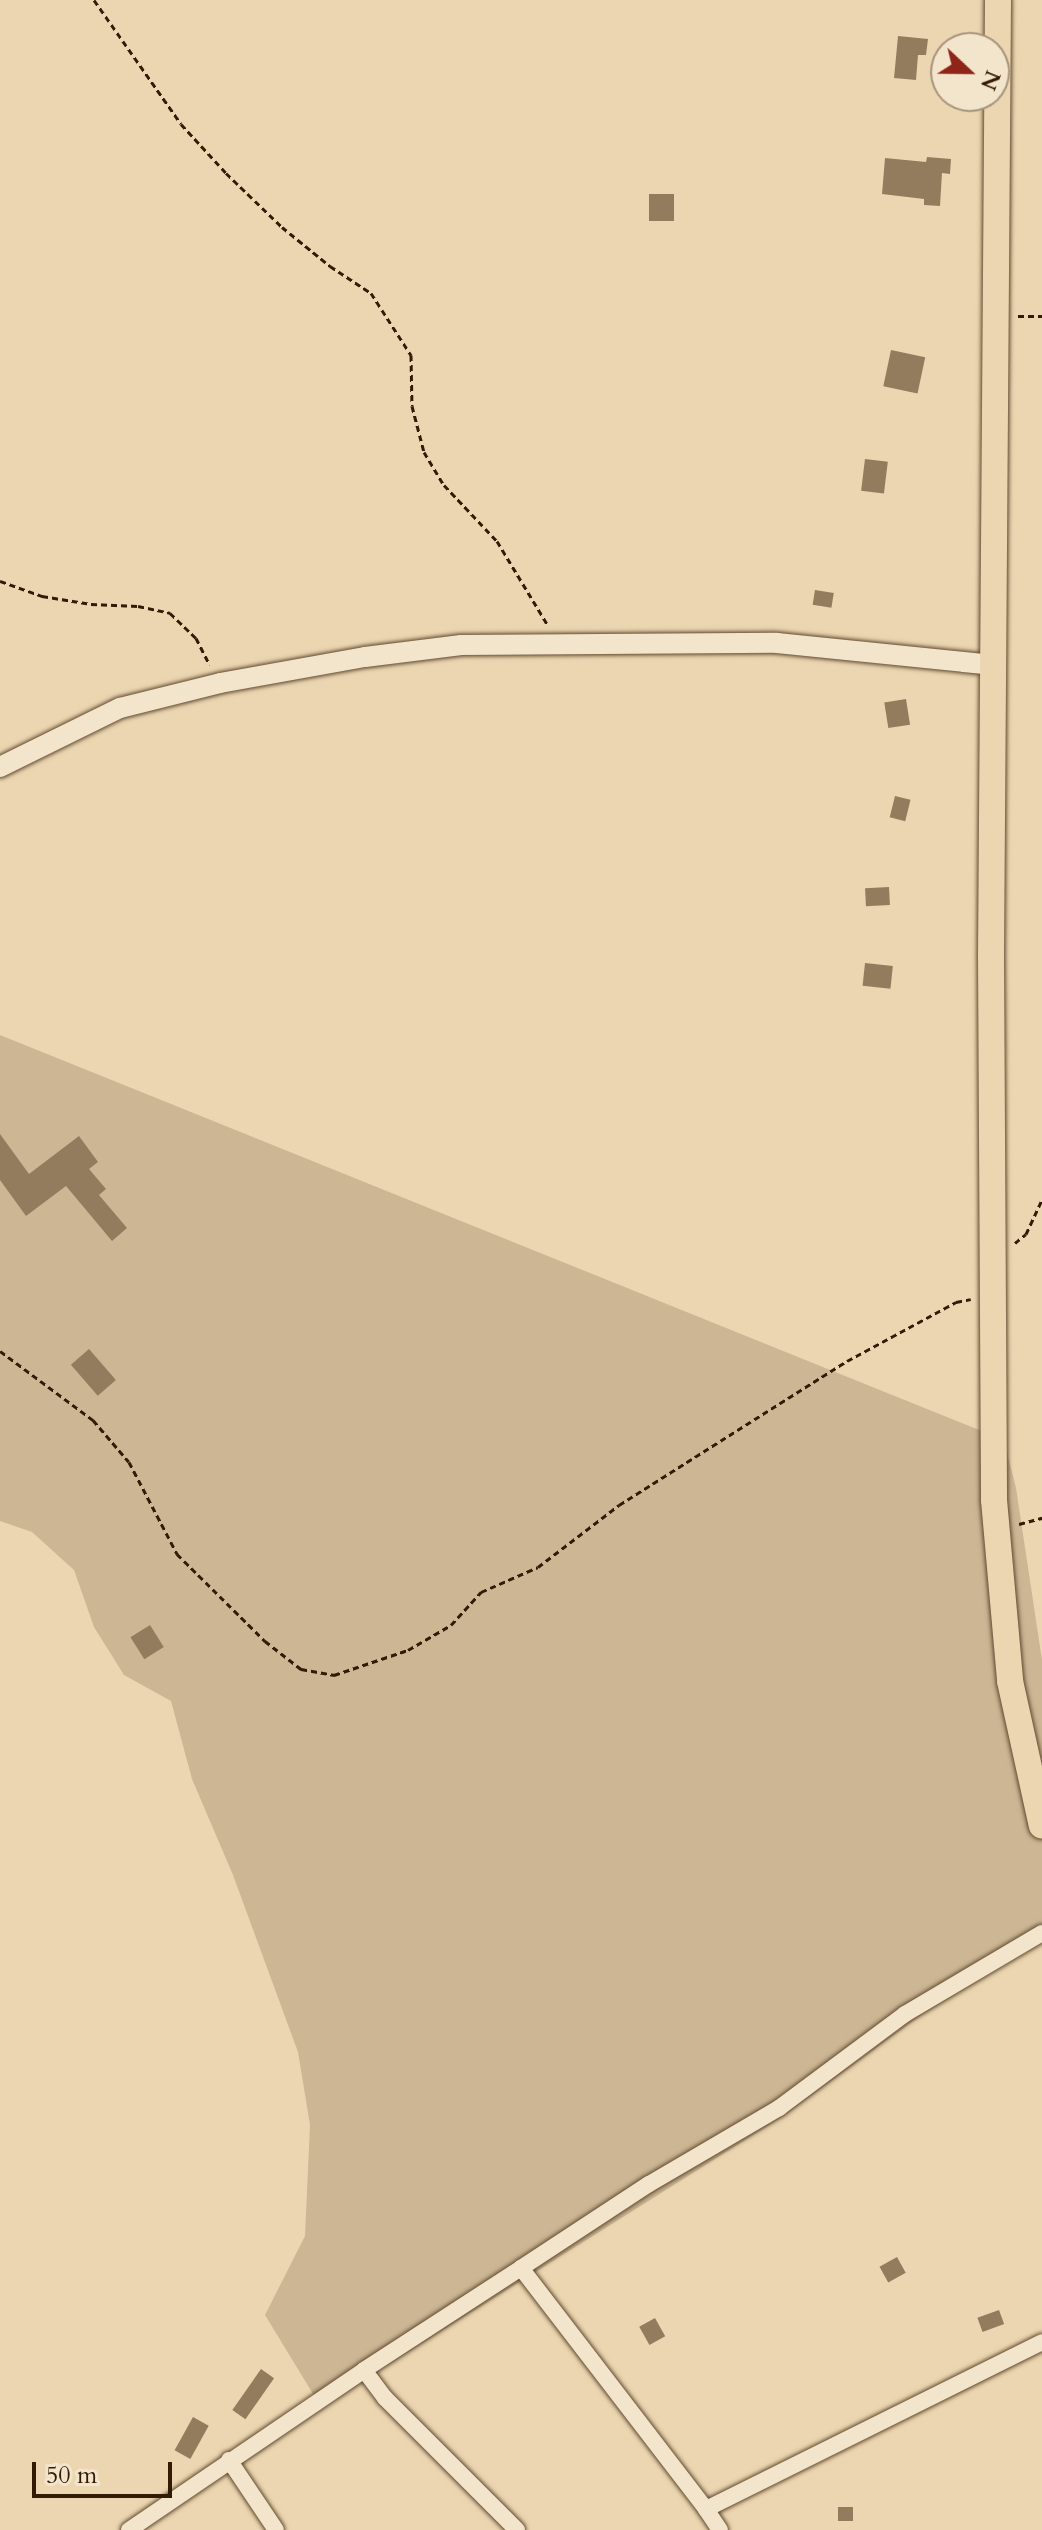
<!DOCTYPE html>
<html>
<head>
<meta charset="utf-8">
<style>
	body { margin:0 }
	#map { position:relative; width:1042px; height:2530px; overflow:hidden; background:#ecd6b1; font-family:Cardo,serif }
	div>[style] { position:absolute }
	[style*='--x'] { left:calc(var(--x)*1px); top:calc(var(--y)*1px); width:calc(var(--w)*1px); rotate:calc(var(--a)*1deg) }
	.green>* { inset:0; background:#ccb694 }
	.building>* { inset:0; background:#937c5e; transform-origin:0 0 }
	.path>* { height:3px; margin-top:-1.5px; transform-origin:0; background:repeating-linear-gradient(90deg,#321b04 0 6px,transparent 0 10px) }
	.roads { filter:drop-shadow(0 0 2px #604a2f) drop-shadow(0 0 2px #604a2f) }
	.minor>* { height:16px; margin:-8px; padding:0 8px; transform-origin:8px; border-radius:8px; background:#f3e4cc }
	.tertiary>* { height:20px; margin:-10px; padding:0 10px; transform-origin:10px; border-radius:10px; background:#f3e4cc }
	.primary>* { height:26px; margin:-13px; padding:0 13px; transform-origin:13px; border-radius:13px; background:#ecd6b1 }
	span { translate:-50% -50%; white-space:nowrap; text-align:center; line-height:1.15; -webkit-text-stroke:8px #f3e4cc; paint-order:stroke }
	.north { position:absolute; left:930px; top:32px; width:80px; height:80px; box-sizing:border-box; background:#f3e4cc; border:2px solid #a6947c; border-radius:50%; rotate:112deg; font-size:22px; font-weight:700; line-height:32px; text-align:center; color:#321b04 }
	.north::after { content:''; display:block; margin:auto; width:28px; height:36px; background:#8f2418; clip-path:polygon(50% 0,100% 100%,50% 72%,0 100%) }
	.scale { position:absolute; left:32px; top:2462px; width:140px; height:36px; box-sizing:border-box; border:4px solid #321b04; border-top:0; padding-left:10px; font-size:24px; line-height:28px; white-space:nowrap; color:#321b04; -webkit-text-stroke:6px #f3e4cc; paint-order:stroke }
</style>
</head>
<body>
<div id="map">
	<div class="green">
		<i style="clip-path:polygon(0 1035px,1004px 1440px,1016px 1488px,1042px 1660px,1042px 1941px,923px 2014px,782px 2117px,321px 2407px,265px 2315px,305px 2236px,310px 2125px,298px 2052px,233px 1875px,192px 1779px,171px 1701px,124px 1675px,94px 1627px,74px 1570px,32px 1532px,0 1521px)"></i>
	</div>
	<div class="building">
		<i style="clip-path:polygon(898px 36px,928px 39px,926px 55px,918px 55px,916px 80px,894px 78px)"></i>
		<i style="clip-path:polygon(927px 157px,951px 159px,950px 174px,942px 173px,940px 206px,924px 205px,924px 199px,882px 194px,885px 158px,926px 162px)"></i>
		<i style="left:649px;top:194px;width:25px;height:27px"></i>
		<i style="left:891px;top:350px;width:35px;height:37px;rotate:12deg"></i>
		<i style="left:865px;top:459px;width:23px;height:32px;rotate:7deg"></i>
		<i style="left:815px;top:590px;width:19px;height:15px;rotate:9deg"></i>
		<i style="left:906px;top:699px;width:26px;height:22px;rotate:81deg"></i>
		<i style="left:895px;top:796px;width:16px;height:22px;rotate:14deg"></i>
		<i style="left:889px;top:887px;width:18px;height:24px;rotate:87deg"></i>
		<i style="left:865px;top:963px;width:28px;height:23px;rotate:6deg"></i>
		<i style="clip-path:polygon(0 1134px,29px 1174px,79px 1136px,98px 1162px,89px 1169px,106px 1189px,99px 1195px,127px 1228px,112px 1241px,66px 1186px,26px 1216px,0 1180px)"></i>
		<i style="left:89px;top:1349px;width:41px;height:24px;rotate:49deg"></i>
		<i style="left:150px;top:1625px;width:26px;height:23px;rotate:58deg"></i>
		<i style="left:897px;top:2257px;width:18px;height:20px;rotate:61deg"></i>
		<i style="left:999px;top:2310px;width:15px;height:23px;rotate:70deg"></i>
		<i style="left:655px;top:2318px;width:21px;height:18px;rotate:61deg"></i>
		<i style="left:261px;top:2369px;width:16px;height:50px;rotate:35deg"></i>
		<i style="left:193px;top:2417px;width:18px;height:38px;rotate:29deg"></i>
		<i style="left:838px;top:2507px;width:15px;height:14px"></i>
	</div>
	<div class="path">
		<i style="--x:94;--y:0;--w:151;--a:54.9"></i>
		<i style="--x:181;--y:124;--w:67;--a:47.4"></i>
		<i style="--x:226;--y:173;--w:78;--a:44"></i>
		<i style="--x:282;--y:227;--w:62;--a:39.1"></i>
		<i style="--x:330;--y:266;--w:49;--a:33.4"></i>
		<i style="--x:371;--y:293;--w:74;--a:57.2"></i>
		<i style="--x:411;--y:355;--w:51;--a:88.9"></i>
		<i style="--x:412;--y:406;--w:48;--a:75.4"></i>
		<i style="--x:424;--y:452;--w:39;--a:59"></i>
		<i style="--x:444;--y:485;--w:77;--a:46.6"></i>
		<i style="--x:497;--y:541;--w:97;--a:58.9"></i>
		<i style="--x:1018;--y:316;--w:24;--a:0"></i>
		<i style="--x:0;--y:581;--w:45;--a:19.7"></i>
		<i style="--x:42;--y:596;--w:50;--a:9.3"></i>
		<i style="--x:91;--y:604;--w:47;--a:2.4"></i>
		<i style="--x:138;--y:606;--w:33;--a:12"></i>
		<i style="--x:170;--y:613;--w:36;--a:44"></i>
		<i style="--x:196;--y:638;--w:30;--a:63"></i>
		<i style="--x:1015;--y:1243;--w:14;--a:-39"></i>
		<i style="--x:1026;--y:1234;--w:38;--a:-65"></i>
		<i style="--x:0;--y:1351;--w:116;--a:36.6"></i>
		<i style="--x:93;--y:1420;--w:55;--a:49.4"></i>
		<i style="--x:129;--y:1462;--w:104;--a:62.4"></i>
		<i style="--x:177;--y:1554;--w:124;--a:44.7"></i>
		<i style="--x:265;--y:1641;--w:46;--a:37.9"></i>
		<i style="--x:301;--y:1669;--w:34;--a:10"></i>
		<i style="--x:334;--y:1675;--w:78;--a:-18.7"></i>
		<i style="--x:408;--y:1650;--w:50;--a:-30.2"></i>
		<i style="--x:451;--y:1625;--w:45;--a:-47.7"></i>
		<i style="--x:481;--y:1592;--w:62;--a:-23.7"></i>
		<i style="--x:538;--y:1567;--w:102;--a:-37.4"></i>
		<i style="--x:619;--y:1505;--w:270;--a:-32.3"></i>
		<i style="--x:847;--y:1361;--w:124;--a:-28.4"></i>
		<i style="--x:956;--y:1302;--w:15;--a:-11"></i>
		<i style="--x:1019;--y:1524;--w:24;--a:-15"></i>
	</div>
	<div class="roads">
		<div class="minor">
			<i style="--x:229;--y:2460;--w:84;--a:56.1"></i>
			<i style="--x:706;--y:2509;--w:304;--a:-127.5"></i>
			<i style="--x:521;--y:2268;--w:153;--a:-33.3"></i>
			<i style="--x:649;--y:2184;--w:151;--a:-30.3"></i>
			<i style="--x:779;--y:2108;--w:157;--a:-36.7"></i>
			<i style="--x:905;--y:2014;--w:159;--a:-30.6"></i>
			<i style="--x:129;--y:2530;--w:284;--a:-34.2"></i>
			<i style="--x:517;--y:2530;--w:187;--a:-135"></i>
			<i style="--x:385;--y:2398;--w:35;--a:-127"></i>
			<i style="--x:364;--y:2370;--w:187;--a:-33"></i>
			<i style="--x:720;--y:2530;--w:25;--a:-124"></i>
			<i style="--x:706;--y:2509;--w:375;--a:-26.4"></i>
		</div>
		<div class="tertiary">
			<i style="--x:0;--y:767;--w:134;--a:-26.2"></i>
			<i style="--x:120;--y:708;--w:103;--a:-14"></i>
			<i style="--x:220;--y:683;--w:147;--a:-10.2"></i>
			<i style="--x:365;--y:657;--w:97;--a:-7.1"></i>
			<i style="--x:461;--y:645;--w:316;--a:-0.4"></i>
			<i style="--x:777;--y:643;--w:219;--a:5.8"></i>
		</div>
		<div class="primary">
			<i style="--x:998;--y:0;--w:955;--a:90.42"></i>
			<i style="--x:991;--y:955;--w:545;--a:89.68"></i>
			<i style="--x:994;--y:1500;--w:182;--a:84.9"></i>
			<i style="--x:1010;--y:1681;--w:148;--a:77.6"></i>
		</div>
	</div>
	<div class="north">N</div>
	<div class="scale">50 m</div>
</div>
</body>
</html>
